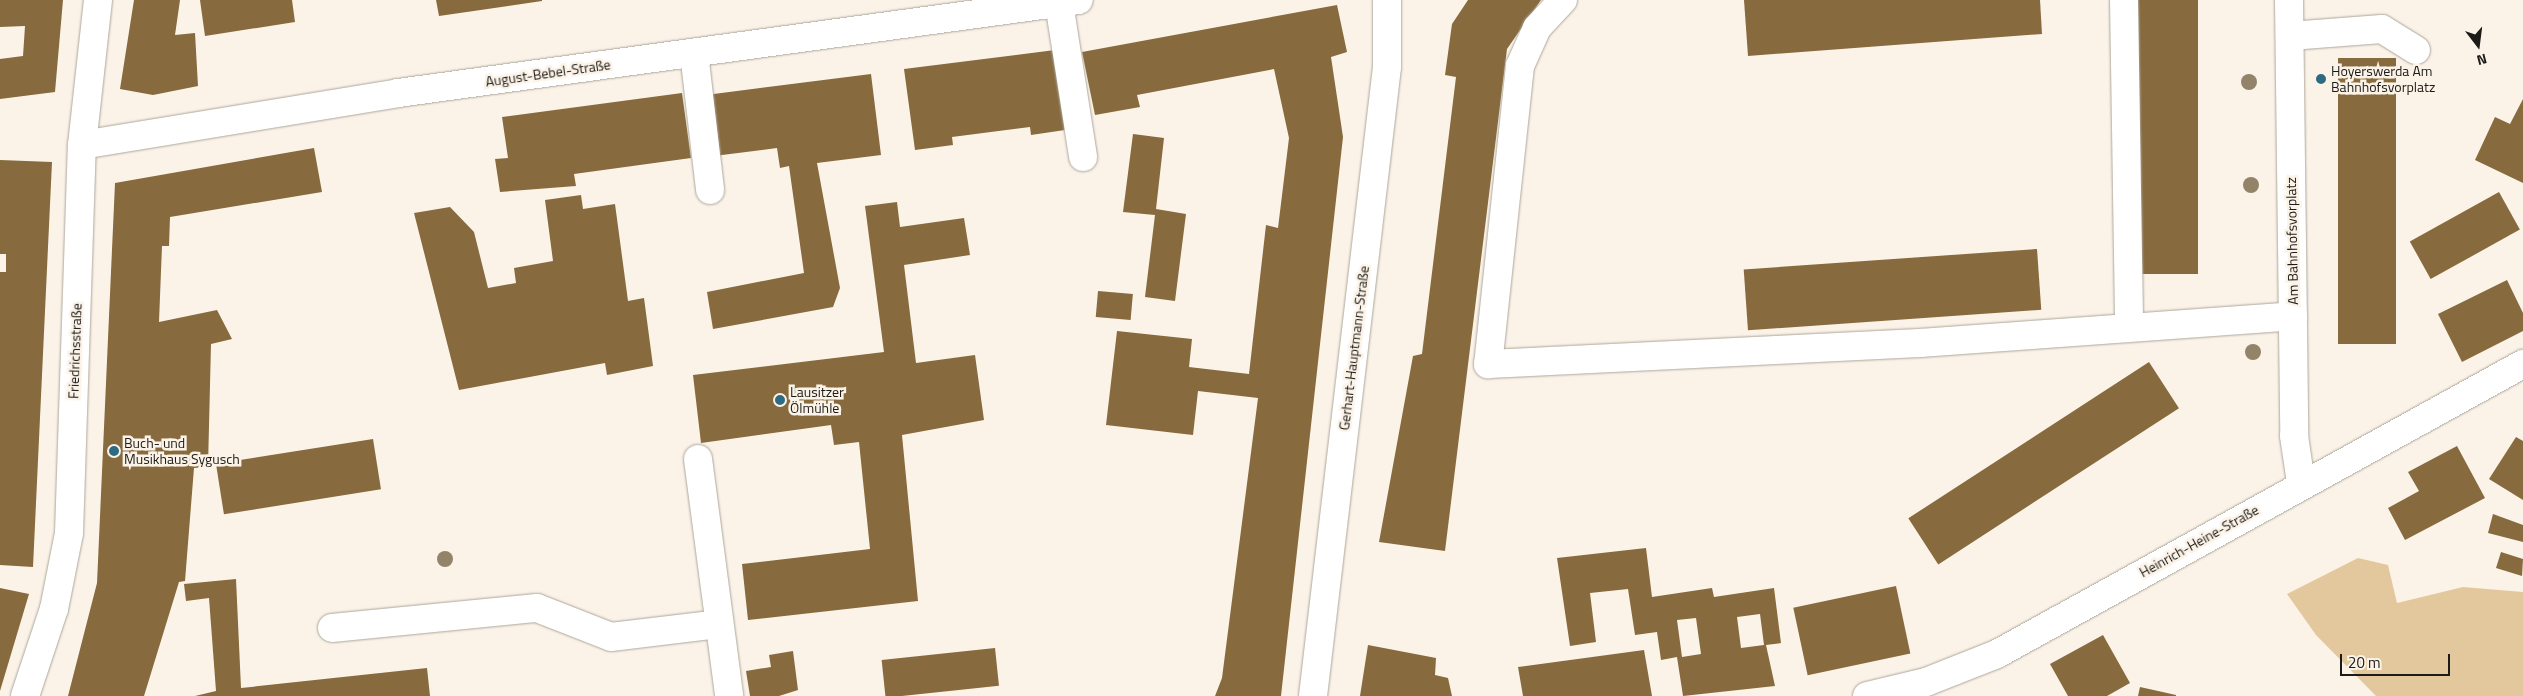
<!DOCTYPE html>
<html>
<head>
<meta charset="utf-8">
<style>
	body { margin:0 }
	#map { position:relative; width:2523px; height:696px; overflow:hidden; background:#fbf3e8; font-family:"Titillium Web",sans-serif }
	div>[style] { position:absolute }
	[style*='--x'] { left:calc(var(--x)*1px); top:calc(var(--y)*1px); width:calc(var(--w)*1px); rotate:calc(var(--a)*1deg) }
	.green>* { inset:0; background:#e4c89d }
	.building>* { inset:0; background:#876a3d; transform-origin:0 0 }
	.roads { filter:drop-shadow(0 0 1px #ada69b) drop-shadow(0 0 1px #ada69b) }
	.minor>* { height:28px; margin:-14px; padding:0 14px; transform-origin:14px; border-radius:14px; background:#fff }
	.trees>* { width:16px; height:16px; margin:-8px; border-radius:50%; background:#938369 }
	.dots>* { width:14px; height:14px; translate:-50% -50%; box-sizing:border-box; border:2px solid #fbf3e8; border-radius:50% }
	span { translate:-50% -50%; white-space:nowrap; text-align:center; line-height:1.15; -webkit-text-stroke:5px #fbf3e8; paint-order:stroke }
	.poi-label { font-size:14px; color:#1d1b17 }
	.left { translate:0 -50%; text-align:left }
	.street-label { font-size:14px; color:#1d1b17 }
	.north { position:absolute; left:2453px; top:20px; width:50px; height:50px; -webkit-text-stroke:4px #fbf3e8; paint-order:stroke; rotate:165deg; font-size:14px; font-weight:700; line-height:20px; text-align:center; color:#1d1b17 }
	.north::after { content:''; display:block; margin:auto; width:18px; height:22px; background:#1d1b17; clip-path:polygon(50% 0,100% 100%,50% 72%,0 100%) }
	.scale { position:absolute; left:2340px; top:654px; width:110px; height:22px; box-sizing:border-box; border:2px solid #1d1b17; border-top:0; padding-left:6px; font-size:15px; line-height:18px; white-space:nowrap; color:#1d1b17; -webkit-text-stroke:4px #fbf3e8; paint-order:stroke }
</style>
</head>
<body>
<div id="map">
	<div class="green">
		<i style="clip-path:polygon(2358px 558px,2388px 565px,2397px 603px,2463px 587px,2523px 592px,2523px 696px,2376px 696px,2316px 635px,2287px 594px)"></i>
	</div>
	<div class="building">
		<i style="clip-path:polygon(0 0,63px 0,55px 92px,0 99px,0 59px,23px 56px,25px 26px,0 27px)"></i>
		<i style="clip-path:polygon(134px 0,180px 0,175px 35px,195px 33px,198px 86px,153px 95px,120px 89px)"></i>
		<i style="clip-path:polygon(200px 0,292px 0,295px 22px,205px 36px)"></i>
		<i style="clip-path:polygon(436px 0,542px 0,542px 1px,439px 16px)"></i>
		<i style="clip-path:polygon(1468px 0,1541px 0,1507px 49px,1445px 551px,1379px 542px,1413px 356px,1422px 354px,1456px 77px,1445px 75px,1452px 24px)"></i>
		<i style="clip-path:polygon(1744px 0,2040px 0,2042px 34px,1748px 56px)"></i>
		<i style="left:2137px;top:0;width:61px;height:274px"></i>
		<i style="clip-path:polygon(1337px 5px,1347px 52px,1331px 57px,1343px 137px,1281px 696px,1215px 696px,1222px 678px,1258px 398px,1198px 391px,1193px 435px,1106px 425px,1117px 331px,1192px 339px,1189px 367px,1249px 374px,1266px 225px,1278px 228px,1289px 138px,1274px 69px,1137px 95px,1140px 107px,1095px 115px,1082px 52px)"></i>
		<i style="clip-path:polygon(1055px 50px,1065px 130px,1031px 135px,1030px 127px,952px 137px,953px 145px,915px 150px,904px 69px)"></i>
		<i style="left:2338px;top:58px;width:58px;height:286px"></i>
		<i style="clip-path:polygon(871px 74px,881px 155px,817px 163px,840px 288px,833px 307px,713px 329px,707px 292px,804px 273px,789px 166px,780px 168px,777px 148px,714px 156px,706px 95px)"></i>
		<i style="clip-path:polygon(682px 93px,691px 158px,574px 174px,576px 186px,500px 192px,495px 159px,508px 158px,502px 117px)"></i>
		<i style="clip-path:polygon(2523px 99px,2523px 183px,2475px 160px,2495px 117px,2510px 124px)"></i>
		<i style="clip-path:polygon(1133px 134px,1164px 138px,1156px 209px,1186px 214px,1175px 301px,1145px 297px,1155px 215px,1123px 212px)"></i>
		<i style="clip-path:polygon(314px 148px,322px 192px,170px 217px,169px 246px,162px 246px,159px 322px,217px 310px,232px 339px,211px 344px,208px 467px,194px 468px,185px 581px,179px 582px,144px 696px,68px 696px,97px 583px,115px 183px)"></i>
		<i style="clip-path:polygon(0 160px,52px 162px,33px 567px,0 565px,0 272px,6px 272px,6px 254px,0 254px)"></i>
		<i style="left:2499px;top:192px;width:43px;height:102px;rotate:61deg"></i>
		<i style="clip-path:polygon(581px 195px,583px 209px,615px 204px,628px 301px,644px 298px,653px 366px,607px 375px,605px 363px,459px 390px,414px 213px,450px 207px,474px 232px,488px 288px,516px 283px,514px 268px,553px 261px,545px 200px)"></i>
		<i style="clip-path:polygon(897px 202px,900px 227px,964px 218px,970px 255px,904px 265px,916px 363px,975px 355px,984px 420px,902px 435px,918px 601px,748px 620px,742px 564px,870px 549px,859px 442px,834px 445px,831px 425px,701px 443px,693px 375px,884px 352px,865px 206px)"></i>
		<i style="left:2037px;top:249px;width:61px;height:294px;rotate:86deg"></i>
		<i style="clip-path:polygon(2507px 280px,2523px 313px,2523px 331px,2462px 362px,2438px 314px)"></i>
		<i style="left:1098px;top:291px;width:35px;height:26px;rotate:5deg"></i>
		<i style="left:2149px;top:362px;width:55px;height:287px;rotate:57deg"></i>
		<i style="clip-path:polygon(2516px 437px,2523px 441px,2523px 500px,2489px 479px)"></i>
		<i style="left:373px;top:439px;width:51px;height:159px;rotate:81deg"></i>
		<i style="clip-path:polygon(2457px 446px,2485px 498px,2405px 540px,2388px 508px,2419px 491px,2408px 472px)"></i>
		<i style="clip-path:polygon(2493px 514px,2523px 525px,2523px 542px,2488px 533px)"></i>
		<i style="clip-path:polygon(evenodd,1646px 548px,1652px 597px,1712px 588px,1714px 597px,1774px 588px,1781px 643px,1766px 645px,1775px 686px,1683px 696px,1677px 657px,1661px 660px,1657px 632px,1635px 635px,1628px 589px,1590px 593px,1596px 642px,1570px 646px,1557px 558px,1646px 548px,1760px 614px,1764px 645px,1741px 648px,1737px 617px,1760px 614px,1646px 548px,1696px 618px,1701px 654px,1682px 657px,1677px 620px,1696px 618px)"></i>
		<i style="clip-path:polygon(2501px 552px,2523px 559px,2522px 576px,2496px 568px)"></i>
		<i style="clip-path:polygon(236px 579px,241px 688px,427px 668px,430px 696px,195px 696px,216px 691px,209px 598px,186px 601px,184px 584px)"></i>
		<i style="left:1896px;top:586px;width:69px;height:105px;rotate:78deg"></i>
		<i style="clip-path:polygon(0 588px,29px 594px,0 691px)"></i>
		<i style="clip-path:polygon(2103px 635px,2130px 683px,2107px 696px,2068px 696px,2050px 664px)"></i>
		<i style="clip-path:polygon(1368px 645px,1436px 658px,1435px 675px,1448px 678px,1452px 696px,1360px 696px)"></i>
		<i style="left:995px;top:648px;width:38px;height:114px;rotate:84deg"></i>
		<i style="clip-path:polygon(1644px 650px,1652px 696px,1523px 696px,1518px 667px)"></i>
		<i style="clip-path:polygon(793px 651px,798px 690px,779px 696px,750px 696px,746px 671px,771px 667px,769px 655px)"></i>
		<i style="clip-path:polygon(2140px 687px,2176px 695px,2176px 696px,2138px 696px)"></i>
	</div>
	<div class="roads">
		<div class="minor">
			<i style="--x:1563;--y:0;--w:38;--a:133"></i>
			<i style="--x:1537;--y:28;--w:42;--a:114.1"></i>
			<i style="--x:1520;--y:66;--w:300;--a:96.1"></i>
			<i style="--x:1488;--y:364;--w:433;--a:-2.8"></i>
			<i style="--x:1920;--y:343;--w:374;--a:-4.1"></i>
			<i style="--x:2124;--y:0;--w:327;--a:89.1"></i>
			<i style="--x:2289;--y:0;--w:436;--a:89.3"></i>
			<i style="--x:2294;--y:436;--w:48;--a:81.5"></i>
			<i style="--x:1059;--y:3;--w:156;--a:81.1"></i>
			<i style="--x:2290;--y:36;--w:92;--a:-4.4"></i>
			<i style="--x:2382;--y:29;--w:40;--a:32"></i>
			<i style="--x:694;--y:53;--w:138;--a:83.3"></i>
			<i style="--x:82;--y:145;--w:320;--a:-9.3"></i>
			<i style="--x:398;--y:93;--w:687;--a:-7.78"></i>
			<i style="--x:698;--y:459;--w:239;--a:82.5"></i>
			<i style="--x:332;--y:628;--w:206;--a:-5.6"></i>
			<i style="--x:537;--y:608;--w:79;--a:21.4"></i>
			<i style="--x:611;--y:637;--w:108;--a:-6.9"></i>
			<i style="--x:25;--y:696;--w:92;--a:-71.6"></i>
			<i style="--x:54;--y:609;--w:77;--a:-78.8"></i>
			<i style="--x:69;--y:533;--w:388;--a:-88.1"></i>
			<i style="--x:82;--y:145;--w:146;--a:-83.7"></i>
			<i style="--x:1313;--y:696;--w:633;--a:-83.29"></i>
			<i style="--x:1387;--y:67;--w:67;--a:-90"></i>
			<i style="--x:1867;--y:696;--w:61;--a:-13.3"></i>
			<i style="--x:1926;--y:682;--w:76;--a:-21.5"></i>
			<i style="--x:1997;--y:654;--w:601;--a:-28.87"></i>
		</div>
	</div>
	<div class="trees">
		<i style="left:2249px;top:82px"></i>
		<i style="left:2251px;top:185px"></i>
		<i style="left:2253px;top:352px"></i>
		<i style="left:445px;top:559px"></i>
	</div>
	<div class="dots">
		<i style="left:2321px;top:79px;background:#2e6a81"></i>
		<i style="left:780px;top:400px;background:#2e6a81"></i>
		<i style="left:114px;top:451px;background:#2e6a81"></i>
	</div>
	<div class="poi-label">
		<span class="left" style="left:2331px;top:79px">Hoyerswerda Am<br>Bahnhofsvorplatz</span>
		<span class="left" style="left:790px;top:400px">Lausitzer<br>Ölmühle</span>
		<span class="left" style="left:124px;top:451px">Buch- und<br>Musikhaus Sygusch</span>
	</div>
	<div class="street-label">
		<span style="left:548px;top:73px;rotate:-8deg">August-Bebel-Straße</span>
		<span style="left:2292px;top:241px;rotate:-91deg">Am Bahnhofsvorplatz</span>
		<span style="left:1354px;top:348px;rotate:-83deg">Gerhart-Hauptmann-Straße</span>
		<span style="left:75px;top:351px;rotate:-88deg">Friedrichsstraße</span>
		<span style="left:2199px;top:541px;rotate:-29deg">Heinrich-Heine-Straße</span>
	</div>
	<div class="north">N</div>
	<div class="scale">20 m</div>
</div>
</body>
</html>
